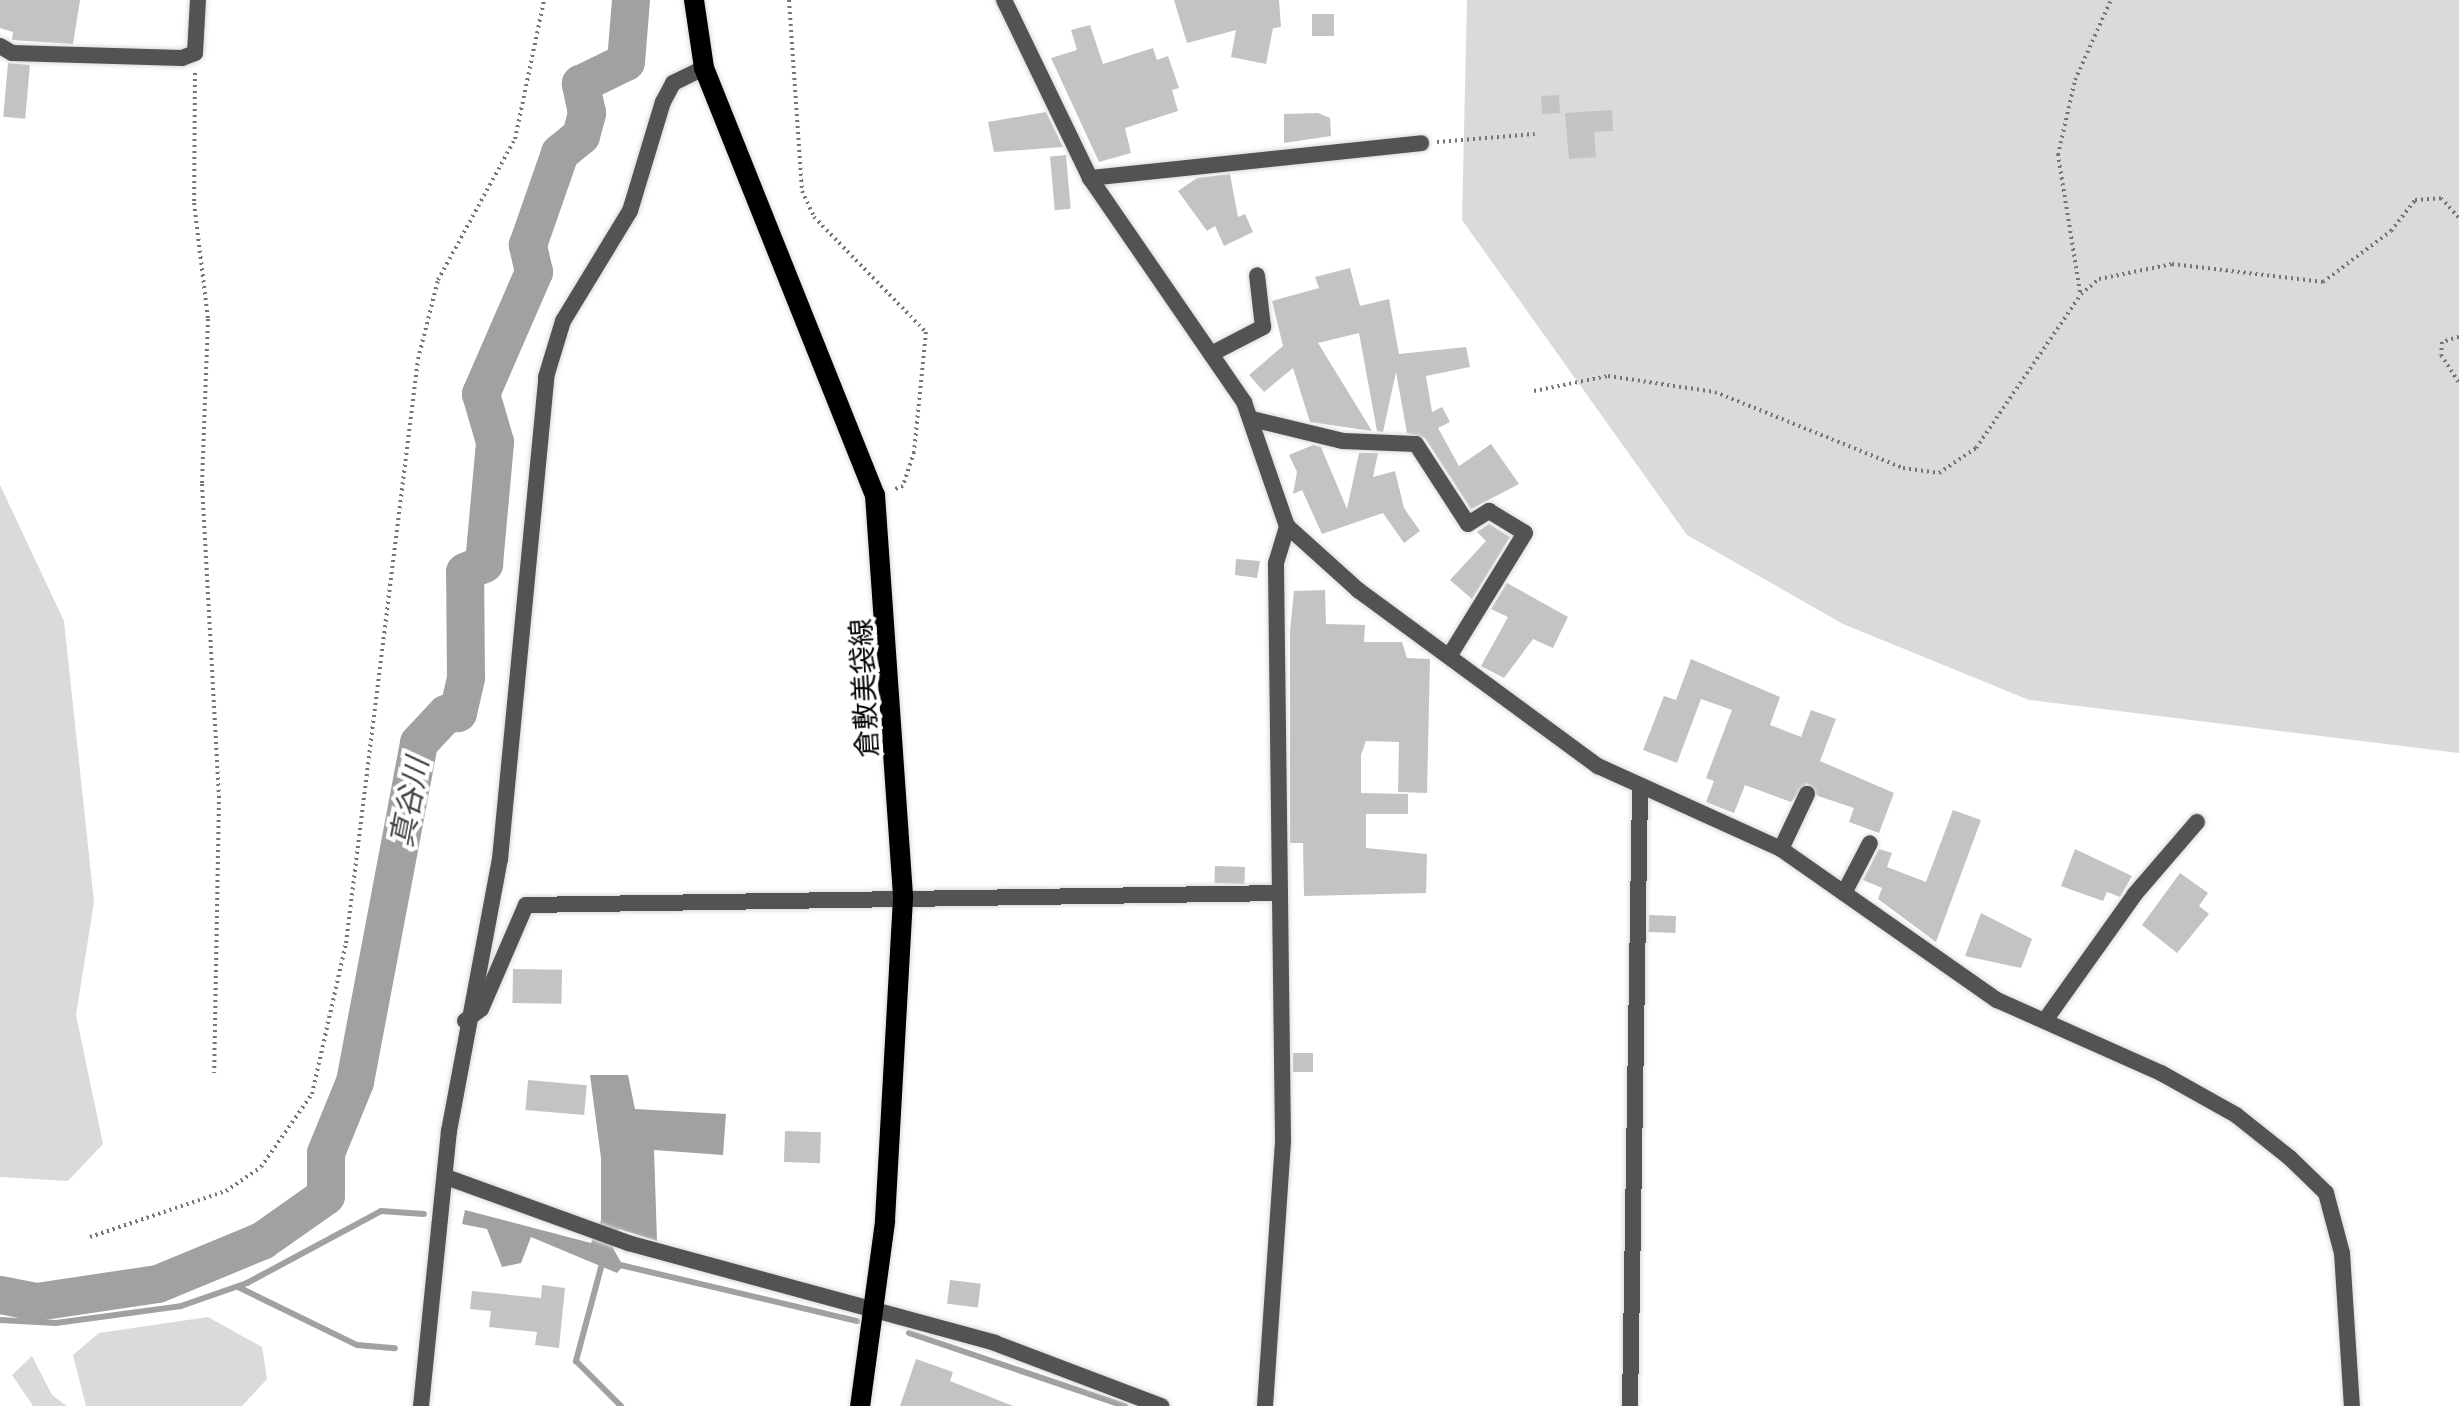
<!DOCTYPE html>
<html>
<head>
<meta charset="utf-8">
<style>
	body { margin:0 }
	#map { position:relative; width:2459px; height:1406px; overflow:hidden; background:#fff; font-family:Lato,"Noto Sans JP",sans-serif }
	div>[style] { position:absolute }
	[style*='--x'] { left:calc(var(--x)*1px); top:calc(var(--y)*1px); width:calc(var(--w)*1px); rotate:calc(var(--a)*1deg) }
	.green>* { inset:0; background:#dadada }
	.water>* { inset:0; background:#a1a1a1 }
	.stream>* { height:6px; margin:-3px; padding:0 3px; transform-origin:3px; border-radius:3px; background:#a1a1a1 }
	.river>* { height:38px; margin:-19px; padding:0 19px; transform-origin:19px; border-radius:19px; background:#a1a1a1 }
	.building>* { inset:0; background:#c3c3c3; transform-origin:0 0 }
	.path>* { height:4px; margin-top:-2px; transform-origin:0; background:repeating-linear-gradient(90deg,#757575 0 2px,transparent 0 6px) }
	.roads { filter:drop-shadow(0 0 2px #dbdbdb) drop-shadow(0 0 2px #dbdbdb) }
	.minor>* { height:16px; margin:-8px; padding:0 8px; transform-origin:8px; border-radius:8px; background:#535353 }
	.primary>* { height:20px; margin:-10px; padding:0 10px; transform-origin:10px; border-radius:10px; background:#000 }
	span { translate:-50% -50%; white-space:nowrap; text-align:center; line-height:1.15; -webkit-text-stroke:8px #fff; paint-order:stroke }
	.street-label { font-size:28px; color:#000 }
	.water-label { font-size:30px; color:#424242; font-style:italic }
</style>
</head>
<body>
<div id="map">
	<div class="green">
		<i style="clip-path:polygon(1467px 0,2459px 0,2459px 753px,2029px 700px,1843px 624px,1687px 535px,1462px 220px)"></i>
		<i style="clip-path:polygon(0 485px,64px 621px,94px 902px,76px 1015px,103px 1144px,68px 1181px,0 1177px)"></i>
		<i style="clip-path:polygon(208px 1317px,262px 1347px,267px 1379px,242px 1406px,86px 1406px,73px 1355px,99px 1333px)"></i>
		<i style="clip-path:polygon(32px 1356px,52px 1395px,67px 1406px,33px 1406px,12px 1375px)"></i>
	</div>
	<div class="water">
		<i style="clip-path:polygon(590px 1075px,628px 1075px,635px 1109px,726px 1114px,723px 1155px,654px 1150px,657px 1241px,619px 1229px,613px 1248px,623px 1266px,617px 1273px,531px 1237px,521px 1263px,502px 1267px,487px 1229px,462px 1224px,465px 1210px,591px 1243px,601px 1220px,601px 1158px)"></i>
	</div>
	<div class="stream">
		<i style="--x:603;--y:1260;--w:105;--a:105"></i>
		<i style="--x:576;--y:1361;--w:64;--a:45"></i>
		<i style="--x:616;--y:1264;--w:248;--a:13.3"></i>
		<i style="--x:238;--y:1287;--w:132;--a:26"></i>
		<i style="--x:357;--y:1345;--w:38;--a:5"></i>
		<i style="--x:0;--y:1320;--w:56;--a:3.1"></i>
		<i style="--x:56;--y:1323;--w:126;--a:-7.7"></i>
		<i style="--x:181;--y:1306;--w:70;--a:-19.2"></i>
		<i style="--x:247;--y:1283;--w:152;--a:-28.2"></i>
		<i style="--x:381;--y:1211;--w:43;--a:4"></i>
		<i style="--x:909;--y:1333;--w:228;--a:18.7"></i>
	</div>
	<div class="river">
		<i style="--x:0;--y:1295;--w:38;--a:11"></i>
		<i style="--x:37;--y:1302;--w:122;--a:-8.5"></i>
		<i style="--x:158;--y:1284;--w:113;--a:-22.5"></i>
		<i style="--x:262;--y:1241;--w:78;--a:-35.1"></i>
		<i style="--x:326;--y:1196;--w:43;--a:-90"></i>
		<i style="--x:326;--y:1153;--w:77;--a:-67.8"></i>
		<i style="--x:355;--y:1082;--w:345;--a:-79.3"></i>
		<i style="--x:419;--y:743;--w:40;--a:-47"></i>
		<i style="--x:446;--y:714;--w:12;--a:-5"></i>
		<i style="--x:458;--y:713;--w:37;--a:-77"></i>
		<i style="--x:466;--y:677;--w:105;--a:-90.5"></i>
		<i style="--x:465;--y:572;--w:21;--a:-23"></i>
		<i style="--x:484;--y:564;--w:122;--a:-84.8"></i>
		<i style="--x:495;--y:442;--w:50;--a:-106.3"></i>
		<i style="--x:481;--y:394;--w:133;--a:-66.5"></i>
		<i style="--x:534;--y:272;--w:28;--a:-103"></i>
		<i style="--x:528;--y:245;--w:97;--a:-70.8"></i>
		<i style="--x:560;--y:153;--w:27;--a:-39"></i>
		<i style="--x:581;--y:136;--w:24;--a:-75"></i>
		<i style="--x:587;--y:113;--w:30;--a:-102"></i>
		<i style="--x:581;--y:84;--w:50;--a:-26.1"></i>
		<i style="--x:626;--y:62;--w:62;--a:-85.4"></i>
	</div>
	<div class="building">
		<i style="clip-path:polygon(0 0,80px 0,73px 44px,12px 40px,13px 32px,0 28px)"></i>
		<i style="clip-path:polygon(1174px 0,1279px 0,1281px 27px,1273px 28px,1266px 64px,1231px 57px,1236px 30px,1187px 43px)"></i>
		<i style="left:1334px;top:14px;width:22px;height:22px;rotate:90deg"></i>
		<i style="clip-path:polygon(1090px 25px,1103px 64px,1153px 48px,1157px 60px,1168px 56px,1179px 88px,1172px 90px,1178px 111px,1125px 128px,1131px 153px,1099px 162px,1051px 58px,1077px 50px,1071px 30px)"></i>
		<i style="left:8px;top:63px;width:22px;height:54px;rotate:5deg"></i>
		<i style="left:1559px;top:95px;width:18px;height:18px;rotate:87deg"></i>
		<i style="clip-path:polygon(1612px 110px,1613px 131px,1594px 132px,1596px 157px,1569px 159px,1565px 113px)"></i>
		<i style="clip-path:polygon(1046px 112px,1063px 147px,994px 152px,988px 122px)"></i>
		<i style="clip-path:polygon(1318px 113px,1330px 118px,1331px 136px,1284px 143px,1284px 114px)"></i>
		<i style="left:1066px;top:155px;width:54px;height:16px;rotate:85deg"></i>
		<i style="clip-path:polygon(1230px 174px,1238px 217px,1245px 214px,1253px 232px,1224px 246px,1215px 226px,1207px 231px,1178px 191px,1197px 178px)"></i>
		<i style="clip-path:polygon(1350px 268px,1360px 306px,1389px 299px,1399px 354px,1466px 347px,1470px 367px,1426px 376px,1432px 412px,1442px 407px,1450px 422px,1438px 428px,1459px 466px,1491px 444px,1519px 484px,1471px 509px,1425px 438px,1407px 433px,1396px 372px,1383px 432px,1377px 431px,1359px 333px,1318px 343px,1372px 431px,1310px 422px,1293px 368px,1264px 392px,1249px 375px,1283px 346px,1272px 301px,1319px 288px,1315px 277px)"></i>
		<i style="clip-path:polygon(1313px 445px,1321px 447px,1347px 509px,1359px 453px,1378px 453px,1373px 477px,1395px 471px,1404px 508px,1420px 531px,1404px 543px,1383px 513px,1322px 534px,1302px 490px,1293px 494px,1297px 472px,1289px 455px)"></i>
		<i style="clip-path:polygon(1489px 524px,1510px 537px,1472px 599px,1450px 580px,1486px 541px,1477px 532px)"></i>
		<i style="clip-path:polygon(1236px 559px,1260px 561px,1257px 578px,1235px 575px)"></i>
		<i style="clip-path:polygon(1507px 583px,1568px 617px,1553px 648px,1533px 639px,1504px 678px,1481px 666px,1508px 617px,1491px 609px)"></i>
		<i style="clip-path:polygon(1325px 590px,1326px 624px,1365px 625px,1364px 642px,1402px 642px,1407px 658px,1430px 659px,1427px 793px,1398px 792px,1399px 742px,1366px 741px,1361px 755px,1361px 793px,1408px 794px,1408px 814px,1366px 814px,1366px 848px,1427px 854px,1426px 893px,1304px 896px,1303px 843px,1290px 843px,1290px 631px,1294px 591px)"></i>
		<i style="clip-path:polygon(1691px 659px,1780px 697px,1770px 725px,1801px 737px,1811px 710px,1836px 719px,1820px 761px,1894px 793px,1879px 833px,1849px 822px,1854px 808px,1818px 796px,1807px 783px,1791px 802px,1745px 785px,1734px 813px,1706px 802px,1714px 781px,1706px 778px,1732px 710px,1701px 699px,1677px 763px,1643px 750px,1664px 696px,1676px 700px)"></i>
		<i style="clip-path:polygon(1953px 810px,1981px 820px,1936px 942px,1878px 899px,1882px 888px,1863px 880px,1879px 849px,1892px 853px,1887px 867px,1926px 882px)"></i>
		<i style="clip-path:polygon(2075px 849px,2132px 876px,2120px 897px,2107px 892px,2103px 901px,2061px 886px)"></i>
		<i style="left:1215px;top:866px;width:30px;height:17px;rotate:2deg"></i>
		<i style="clip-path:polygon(2180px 873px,2208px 893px,2199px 906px,2209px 914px,2177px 953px,2142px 925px)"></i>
		<i style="clip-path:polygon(1981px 913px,2032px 939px,2021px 968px,1965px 956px)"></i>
		<i style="left:1649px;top:915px;width:27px;height:17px;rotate:2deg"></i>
		<i style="left:513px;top:969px;width:49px;height:34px;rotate:1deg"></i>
		<i style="left:1313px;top:1053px;width:19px;height:20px;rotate:90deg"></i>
		<i style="left:528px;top:1080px;width:59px;height:30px;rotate:5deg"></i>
		<i style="left:785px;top:1131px;width:36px;height:31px;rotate:2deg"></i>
		<i style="left:950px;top:1280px;width:31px;height:24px;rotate:7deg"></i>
		<i style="clip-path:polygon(542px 1285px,565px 1288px,559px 1348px,535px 1345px,537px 1332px,489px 1327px,491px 1311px,470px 1309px,472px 1291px,541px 1298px)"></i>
		<i style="clip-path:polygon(916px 1359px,953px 1372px,950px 1381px,1013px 1406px,900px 1406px)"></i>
	</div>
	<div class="path">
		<i style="--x:789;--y:0;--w:191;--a:86.1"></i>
		<i style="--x:802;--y:191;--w:29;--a:65"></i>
		<i style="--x:814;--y:217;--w:161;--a:45.8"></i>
		<i style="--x:926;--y:332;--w:121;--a:95.7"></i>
		<i style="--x:914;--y:452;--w:36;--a:108"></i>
		<i style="--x:903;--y:486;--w:9;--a:159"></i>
		<i style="--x:195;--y:73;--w:130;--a:90.4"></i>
		<i style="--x:194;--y:203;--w:117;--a:83.1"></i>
		<i style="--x:208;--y:319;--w:165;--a:92.1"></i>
		<i style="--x:202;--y:484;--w:312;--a:86.9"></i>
		<i style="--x:219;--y:796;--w:277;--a:91"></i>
		<i style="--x:1437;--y:142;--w:98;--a:-4.7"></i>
		<i style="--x:2080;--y:292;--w:139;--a:-99.1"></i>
		<i style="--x:2058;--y:155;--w:77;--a:-77.2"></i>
		<i style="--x:2075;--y:80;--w:88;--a:-65.8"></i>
		<i style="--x:2459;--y:337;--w:18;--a:164"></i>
		<i style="--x:2442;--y:342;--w:13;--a:94"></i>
		<i style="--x:2441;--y:355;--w:33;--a:57"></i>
		<i style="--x:1534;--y:391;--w:76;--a:-11.5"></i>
		<i style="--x:1608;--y:376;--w:108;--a:8.5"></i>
		<i style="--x:1715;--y:392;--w:203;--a:22"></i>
		<i style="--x:1903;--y:468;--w:36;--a:8"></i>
		<i style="--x:1939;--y:473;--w:45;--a:-34"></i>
		<i style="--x:1976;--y:448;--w:186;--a:-55.7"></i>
		<i style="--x:2081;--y:294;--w:23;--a:-40"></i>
		<i style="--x:2099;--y:279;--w:75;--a:-11.6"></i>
		<i style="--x:2172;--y:264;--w:152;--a:6.8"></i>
		<i style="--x:2323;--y:282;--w:85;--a:-36.9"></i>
		<i style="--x:2391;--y:231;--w:39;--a:-52"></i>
		<i style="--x:2415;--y:200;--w:26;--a:-4"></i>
		<i style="--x:2441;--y:198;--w:27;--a:48"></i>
		<i style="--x:90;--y:1237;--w:144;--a:-18.7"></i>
		<i style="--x:226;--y:1191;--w:42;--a:-34.4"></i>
		<i style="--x:261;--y:1167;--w:89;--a:-55.1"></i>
		<i style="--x:312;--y:1094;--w:155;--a:-77.3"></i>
		<i style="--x:346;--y:943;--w:588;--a:-82.97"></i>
		<i style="--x:418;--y:359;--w:81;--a:-75.8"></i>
		<i style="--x:438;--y:280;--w:161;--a:-61.4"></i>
		<i style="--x:515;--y:139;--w:142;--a:-78.2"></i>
	</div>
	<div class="roads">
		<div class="minor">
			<i style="--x:1004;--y:0;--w:198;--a:64.2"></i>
			<i style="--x:1090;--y:178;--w:272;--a:55.5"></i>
			<i style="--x:1244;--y:402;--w:131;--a:70.9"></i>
			<i style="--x:1287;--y:526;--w:96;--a:42"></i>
			<i style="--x:1358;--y:590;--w:298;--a:36.3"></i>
			<i style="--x:1598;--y:766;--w:201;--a:24.4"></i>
			<i style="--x:1781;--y:849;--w:264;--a:35"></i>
			<i style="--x:1997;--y:1000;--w:180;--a:24"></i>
			<i style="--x:2161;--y:1073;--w:86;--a:29.2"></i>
			<i style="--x:2236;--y:1115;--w:69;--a:38.5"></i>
			<i style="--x:2290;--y:1158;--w:50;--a:44.2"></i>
			<i style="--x:2326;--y:1193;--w:62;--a:75.1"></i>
			<i style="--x:2342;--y:1253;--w:153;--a:86.3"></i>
			<i style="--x:0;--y:46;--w:14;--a:30"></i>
			<i style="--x:12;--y:53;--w:170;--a:1.7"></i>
			<i style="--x:182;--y:58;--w:14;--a:-21"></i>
			<i style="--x:195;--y:53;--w:53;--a:-86.8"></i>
			<i style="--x:1090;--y:178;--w:333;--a:-6"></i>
			<i style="--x:1211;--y:354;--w:59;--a:-27.4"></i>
			<i style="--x:1263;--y:327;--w:52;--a:-96.6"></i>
			<i style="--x:1252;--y:419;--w:94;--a:13.6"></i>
			<i style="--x:1343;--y:441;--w:73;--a:2.4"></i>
			<i style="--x:1416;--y:444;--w:95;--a:57"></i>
			<i style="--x:1468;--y:524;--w:25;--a:-32"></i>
			<i style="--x:1489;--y:511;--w:42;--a:31.4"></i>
			<i style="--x:1525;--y:533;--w:143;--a:121.6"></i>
			<i style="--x:1781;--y:849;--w:61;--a:-64.7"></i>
			<i style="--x:1844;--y:893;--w:56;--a:-62.5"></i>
			<i style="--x:2046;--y:1019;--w:153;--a:-54.5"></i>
			<i style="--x:2135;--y:894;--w:95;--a:-49.3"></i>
			<i style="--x:465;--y:1021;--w:20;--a:-37"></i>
			<i style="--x:481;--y:1009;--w:113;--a:-66.6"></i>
			<i style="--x:526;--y:905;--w:754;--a:-0.91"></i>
			<i style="--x:446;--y:1177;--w:194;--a:19.9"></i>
			<i style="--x:628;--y:1243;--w:380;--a:15.2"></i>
			<i style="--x:995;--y:1343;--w:178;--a:20.8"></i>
			<i style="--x:421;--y:1406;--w:276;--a:-84.2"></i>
			<i style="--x:449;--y:1131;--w:277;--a:-79.4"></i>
			<i style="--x:500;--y:859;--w:484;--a:-84.5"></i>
			<i style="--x:546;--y:377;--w:59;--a:-73.1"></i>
			<i style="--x:563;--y:321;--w:129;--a:-58.7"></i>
			<i style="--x:630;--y:211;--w:114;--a:-73.2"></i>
			<i style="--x:663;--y:102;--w:21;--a:-62"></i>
			<i style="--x:673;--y:83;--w:34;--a:-26"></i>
			<i style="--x:1265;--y:1406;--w:267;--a:-86.1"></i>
			<i style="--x:1283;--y:1140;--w:577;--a:-90.7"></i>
			<i style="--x:1276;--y:563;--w:39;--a:-73"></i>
			<i style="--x:1630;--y:1406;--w:617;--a:-89.07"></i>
		</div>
		<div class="primary">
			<i style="--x:694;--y:0;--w:69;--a:81.6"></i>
			<i style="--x:704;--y:68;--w:460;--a:68.2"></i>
			<i style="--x:875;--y:495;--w:404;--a:86"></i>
			<i style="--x:903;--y:898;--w:324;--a:93.2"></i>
			<i style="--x:885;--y:1222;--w:186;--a:97.7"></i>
		</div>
	</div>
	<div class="street-label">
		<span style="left:863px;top:688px;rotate:-93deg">倉敷美袋線</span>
	</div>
	<div class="water-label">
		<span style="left:408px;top:802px;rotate:-79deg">真谷川</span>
	</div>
</div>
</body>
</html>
